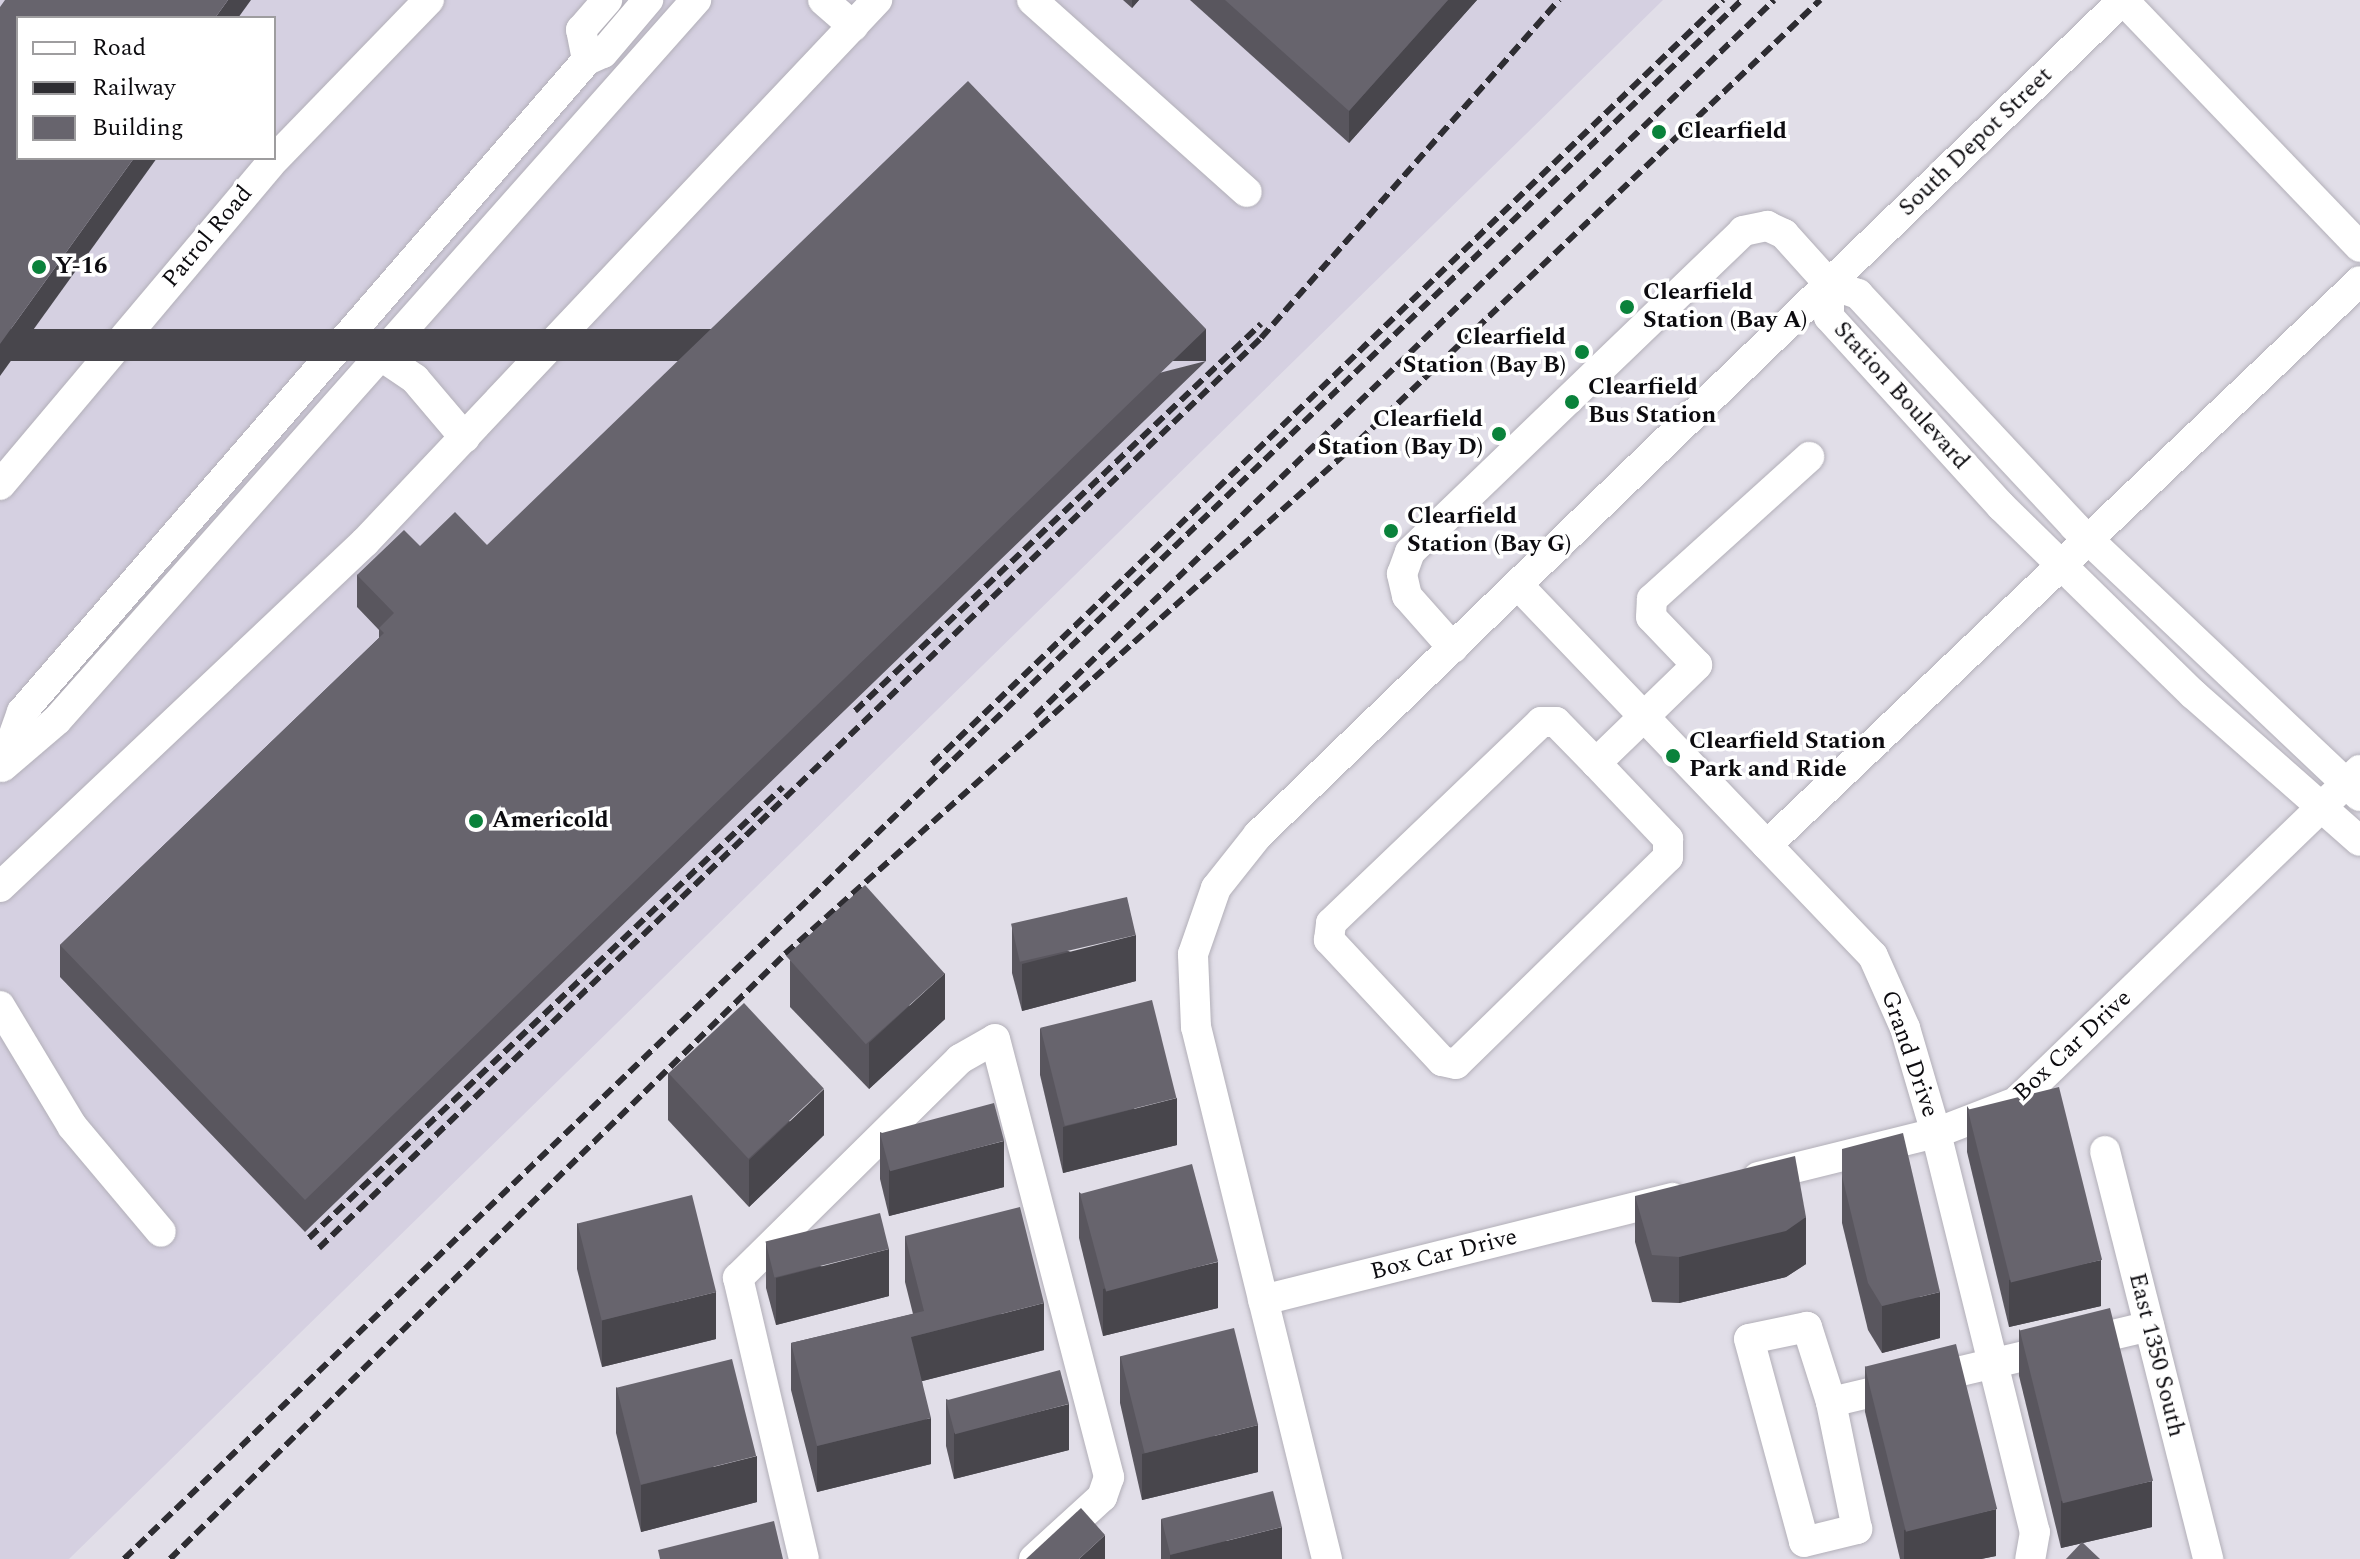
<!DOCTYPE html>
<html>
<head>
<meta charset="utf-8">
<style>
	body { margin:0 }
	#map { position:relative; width:2360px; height:1559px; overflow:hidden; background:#e1dee8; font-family:Spectral,serif }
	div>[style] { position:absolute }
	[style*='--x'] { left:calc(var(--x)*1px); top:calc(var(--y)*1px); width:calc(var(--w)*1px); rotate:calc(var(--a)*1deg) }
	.built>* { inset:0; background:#d5d0e1 }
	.roads { filter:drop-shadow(0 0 2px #b2afb8) drop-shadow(0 0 2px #b2afb8) }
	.minor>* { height:30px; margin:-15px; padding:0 15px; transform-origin:15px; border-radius:15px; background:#fff }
	.rail>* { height:6px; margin-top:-3px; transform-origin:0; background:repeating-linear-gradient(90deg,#2e2d32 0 12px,transparent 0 18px) }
	.wall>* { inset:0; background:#59565e }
	.shaded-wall>* { inset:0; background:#48464c; transform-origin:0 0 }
	.building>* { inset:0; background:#67646d; transform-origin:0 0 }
	.dots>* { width:22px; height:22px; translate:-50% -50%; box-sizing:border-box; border:4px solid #fff; border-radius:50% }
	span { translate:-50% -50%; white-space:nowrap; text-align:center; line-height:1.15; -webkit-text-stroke:7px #fff; paint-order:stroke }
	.poi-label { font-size:24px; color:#0c0b0f; font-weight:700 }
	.left { translate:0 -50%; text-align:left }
	.right { translate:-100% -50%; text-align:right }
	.street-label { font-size:24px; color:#0c0b0f }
	.legend { position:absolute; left:16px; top:16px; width:260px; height:144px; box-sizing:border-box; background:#fff; border:2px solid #9e9d9f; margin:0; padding:10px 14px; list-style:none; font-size:24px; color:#0c0b0f }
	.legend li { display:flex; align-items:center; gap:16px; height:40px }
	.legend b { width:40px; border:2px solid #9e9d9f }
</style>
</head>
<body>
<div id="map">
	<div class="built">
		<i style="clip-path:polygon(evenodd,0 0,1663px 0,69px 1559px,0 1559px,0 0,18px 18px,274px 18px,274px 158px,18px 158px,18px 18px)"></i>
	</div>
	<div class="roads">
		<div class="minor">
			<i style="--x:823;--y:0;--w:40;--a:41"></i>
			<i style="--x:1032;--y:0;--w:288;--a:41.8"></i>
			<i style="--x:2123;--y:0;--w:342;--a:46.2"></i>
			<i style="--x:587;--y:60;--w:31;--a:-101"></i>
			<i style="--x:581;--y:30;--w:40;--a:-49"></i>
			<i style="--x:1829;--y:284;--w:33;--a:90"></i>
			<i style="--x:1829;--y:317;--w:256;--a:47.7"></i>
			<i style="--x:2001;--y:506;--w:269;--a:44.4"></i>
			<i style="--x:2193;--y:694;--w:222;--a:41.4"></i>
			<i style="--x:1829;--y:284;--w:31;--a:19"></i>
			<i style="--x:1858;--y:294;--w:317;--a:47"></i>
			<i style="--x:2074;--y:526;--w:393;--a:43.4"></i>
			<i style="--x:377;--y:353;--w:46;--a:34.4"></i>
			<i style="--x:415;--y:379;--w:77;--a:49.7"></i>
			<i style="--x:0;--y:485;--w:418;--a:-49.9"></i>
			<i style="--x:269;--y:165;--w:230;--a:-45.9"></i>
			<i style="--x:1518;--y:585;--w:513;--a:46.26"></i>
			<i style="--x:1873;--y:956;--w:79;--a:66"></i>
			<i style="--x:1905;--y:1028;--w:109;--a:73.6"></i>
			<i style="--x:1936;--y:1133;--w:411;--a:76.1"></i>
			<i style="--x:2035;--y:1532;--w:27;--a:100"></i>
			<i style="--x:1453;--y:648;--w:69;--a:-131.5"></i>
			<i style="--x:1407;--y:596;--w:23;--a:-103"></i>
			<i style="--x:1402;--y:574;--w:23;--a:-70"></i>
			<i style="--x:1410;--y:552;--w:463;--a:-43.9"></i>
			<i style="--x:1743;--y:231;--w:25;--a:-12"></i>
			<i style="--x:1767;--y:226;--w:19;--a:25"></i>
			<i style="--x:1784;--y:234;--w:67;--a:48"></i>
			<i style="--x:1596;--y:763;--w:105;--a:46.5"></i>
			<i style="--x:1668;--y:839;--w:18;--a:90"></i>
			<i style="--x:1668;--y:857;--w:296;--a:135.7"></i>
			<i style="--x:1456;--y:1064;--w:14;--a:-168"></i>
			<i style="--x:1442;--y:1061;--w:166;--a:-133"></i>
			<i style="--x:1329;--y:940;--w:17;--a:-83"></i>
			<i style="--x:1331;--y:923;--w:291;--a:-43.7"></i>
			<i style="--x:1541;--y:722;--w:15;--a:0"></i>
			<i style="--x:1556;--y:722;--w:57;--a:45.7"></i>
			<i style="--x:1596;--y:763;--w:141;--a:-44.1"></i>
			<i style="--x:1697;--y:665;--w:66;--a:-133.8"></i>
			<i style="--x:1651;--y:617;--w:18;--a:-87"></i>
			<i style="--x:1652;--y:599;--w:212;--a:-42.1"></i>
			<i style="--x:3;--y:765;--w:56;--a:-70.3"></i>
			<i style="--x:22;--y:712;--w:863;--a:-49.09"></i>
			<i style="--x:587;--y:60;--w:17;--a:-24"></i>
			<i style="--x:603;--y:53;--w:70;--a:-49.7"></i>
			<i style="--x:2;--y:767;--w:72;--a:-40.5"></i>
			<i style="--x:57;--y:720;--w:963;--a:-48.41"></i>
			<i style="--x:1767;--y:845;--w:818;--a:-43.56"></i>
			<i style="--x:0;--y:887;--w:502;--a:-43.39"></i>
			<i style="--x:365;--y:542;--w:746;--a:-46.63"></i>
			<i style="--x:0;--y:1006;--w:140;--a:59"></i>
			<i style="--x:72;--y:1126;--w:138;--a:50"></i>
			<i style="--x:2105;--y:1151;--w:421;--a:75.8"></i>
			<i style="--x:1758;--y:1177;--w:183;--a:-13.9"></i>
			<i style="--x:1936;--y:1133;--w:86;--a:-21.2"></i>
			<i style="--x:2016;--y:1102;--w:478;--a:-44"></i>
			<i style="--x:1263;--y:1300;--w:422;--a:-14"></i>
			<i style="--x:1831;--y:1402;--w:79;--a:-107.7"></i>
			<i style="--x:1807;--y:1327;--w:59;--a:168.3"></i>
			<i style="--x:1749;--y:1339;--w:210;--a:74.8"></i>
			<i style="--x:1804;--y:1542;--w:55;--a:-13.8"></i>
			<i style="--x:1857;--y:1529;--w:130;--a:-101.6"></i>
			<i style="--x:1831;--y:1402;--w:327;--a:-13.4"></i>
			<i style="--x:804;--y:1559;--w:289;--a:-103.2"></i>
			<i style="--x:738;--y:1278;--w:312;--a:-44.6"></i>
			<i style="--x:960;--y:1059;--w:40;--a:-29.7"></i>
			<i style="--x:995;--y:1039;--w:453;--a:75.4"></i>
			<i style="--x:1109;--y:1477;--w:21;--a:109"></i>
			<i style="--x:1102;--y:1497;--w:92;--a:137.6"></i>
			<i style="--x:1327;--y:1559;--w:548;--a:-103.83"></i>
			<i style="--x:1196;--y:1027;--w:73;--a:-92.4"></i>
			<i style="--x:1193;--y:954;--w:70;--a:-70.8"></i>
			<i style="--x:1216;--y:888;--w:68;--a:-51.6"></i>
			<i style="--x:1258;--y:835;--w:1202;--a:-43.99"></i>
		</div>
	</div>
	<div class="rail">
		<i style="--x:855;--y:711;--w:561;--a:-43.63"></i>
		<i style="--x:1035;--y:716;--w:1029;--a:-44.09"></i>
		<i style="--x:932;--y:764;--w:1100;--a:-44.01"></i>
		<i style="--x:309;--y:1238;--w:654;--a:-43.58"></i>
		<i style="--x:319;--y:1248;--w:1310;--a:-44.01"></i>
		<i style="--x:1261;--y:338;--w:451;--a:-48.6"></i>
		<i style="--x:124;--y:1559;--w:2247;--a:-43.94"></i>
		<i style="--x:170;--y:1559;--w:863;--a:-44.53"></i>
		<i style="--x:785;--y:954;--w:752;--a:-41.77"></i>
		<i style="--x:1346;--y:453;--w:656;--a:-43.7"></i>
	</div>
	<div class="wall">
		<i style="clip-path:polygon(1123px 0,1139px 0,1132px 8px)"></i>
		<i style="clip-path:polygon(1190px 0,1477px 0,1349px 143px)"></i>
		<i style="clip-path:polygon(1206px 361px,305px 1232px,60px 977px,60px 945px,379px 638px,379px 630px,357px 607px,357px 575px,420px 546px,487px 545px)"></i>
		<i style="clip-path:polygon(1012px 926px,1136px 981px,1022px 1011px,1012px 973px)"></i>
		<i style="clip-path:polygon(790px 960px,945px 1019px,869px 1089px,790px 1007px)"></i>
		<i style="clip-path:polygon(1040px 1028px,1177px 1145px,1063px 1173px,1040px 1075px)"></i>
		<i style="clip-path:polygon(668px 1073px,824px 1135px,749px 1207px,668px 1120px)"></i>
		<i style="clip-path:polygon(1967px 1106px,2101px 1306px,2009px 1327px,1967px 1152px)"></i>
		<i style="clip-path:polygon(880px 1132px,1004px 1187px,889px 1216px,880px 1179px)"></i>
		<i style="clip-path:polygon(1842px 1149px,1940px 1338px,1882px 1353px,1868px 1330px,1842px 1223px)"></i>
		<i style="clip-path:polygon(1079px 1192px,1218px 1308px,1103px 1336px,1079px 1238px)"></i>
		<i style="clip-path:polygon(1635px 1196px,1806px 1264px,1786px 1277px,1679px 1303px,1652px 1302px,1635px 1242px)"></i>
		<i style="clip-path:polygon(577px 1223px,716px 1339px,602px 1367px,577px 1269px)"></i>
		<i style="clip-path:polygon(905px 1236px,1044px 1350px,922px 1381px,931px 1464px,817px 1492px,791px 1390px,791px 1343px,913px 1314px,905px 1282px)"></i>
		<i style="clip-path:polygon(766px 1242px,889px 1296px,776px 1325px,766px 1288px)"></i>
		<i style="clip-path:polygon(2019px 1329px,2152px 1527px,2061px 1548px,2019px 1376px)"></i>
		<i style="clip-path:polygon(1120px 1356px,1258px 1472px,1142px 1500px,1120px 1403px)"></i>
		<i style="clip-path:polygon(1865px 1366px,1996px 1556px,1981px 1559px,1900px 1559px,1865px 1412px)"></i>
		<i style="clip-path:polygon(616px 1387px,757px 1502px,641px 1532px,616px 1433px)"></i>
		<i style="clip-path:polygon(946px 1399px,1069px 1450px,954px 1479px,946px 1446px)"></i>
		<i style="clip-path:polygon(1161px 1519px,1282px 1559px,1161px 1559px)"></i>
	</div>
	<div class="shaded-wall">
		<i style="clip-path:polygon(228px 0,251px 0,238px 18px,215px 18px)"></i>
		<i style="clip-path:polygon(1132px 0,1139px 0,1132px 8px)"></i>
		<i style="clip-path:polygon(1448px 0,1477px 0,1349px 143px,1349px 111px)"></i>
		<i style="clip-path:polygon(134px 158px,157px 158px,0 376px,0 344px)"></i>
		<i style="left:1206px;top:329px;width:32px;height:1253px;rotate:90deg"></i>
		<i style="clip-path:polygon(1136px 935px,1136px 981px,1022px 1011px,1022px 964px)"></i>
		<i style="clip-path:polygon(945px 973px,945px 1019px,869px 1089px,869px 1043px)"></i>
		<i style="clip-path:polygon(824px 1089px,824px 1135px,749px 1207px,749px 1160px)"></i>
		<i style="clip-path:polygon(1177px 1098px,1177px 1145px,1063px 1173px,1063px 1127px)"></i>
		<i style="clip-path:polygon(1004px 1141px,1004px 1187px,889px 1216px,889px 1170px)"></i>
		<i style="clip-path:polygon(1806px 1217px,1806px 1264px,1786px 1277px,1679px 1303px,1679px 1257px)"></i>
		<i style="clip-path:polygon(889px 1249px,889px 1296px,776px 1325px,776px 1278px)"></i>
		<i style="clip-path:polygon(2101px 1260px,2101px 1306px,2009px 1327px,2009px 1280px)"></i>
		<i style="clip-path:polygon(1218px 1262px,1218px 1308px,1103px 1336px,1103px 1289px)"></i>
		<i style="clip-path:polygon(716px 1292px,716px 1339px,602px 1367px,602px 1320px)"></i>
		<i style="clip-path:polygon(1940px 1292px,1940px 1338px,1882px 1353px,1882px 1306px)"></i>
		<i style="clip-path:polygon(1044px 1303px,1044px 1350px,911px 1384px,911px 1337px)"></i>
		<i style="clip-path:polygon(1069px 1404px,1069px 1450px,954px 1479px,954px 1433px)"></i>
		<i style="clip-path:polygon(931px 1418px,931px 1464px,817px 1492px,817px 1446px)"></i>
		<i style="clip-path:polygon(1258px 1425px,1258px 1472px,1142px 1500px,1142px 1454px)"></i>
		<i style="clip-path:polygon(757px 1456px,757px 1502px,641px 1532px,641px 1485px)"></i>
		<i style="clip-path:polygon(2152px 1481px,2152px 1527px,2061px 1548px,2061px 1501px)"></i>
		<i style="clip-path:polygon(1996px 1509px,1996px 1556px,1981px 1559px,1904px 1559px,1904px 1530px)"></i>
		<i style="clip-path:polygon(1282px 1527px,1282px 1559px,1170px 1559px,1170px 1555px)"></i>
		<i style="clip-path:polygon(1105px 1535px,1105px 1559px,1079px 1559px)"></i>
	</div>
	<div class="building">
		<i style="clip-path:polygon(5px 0,228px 0,215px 18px,18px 18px,18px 158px,134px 158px,0 344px,0 7px)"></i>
		<i style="clip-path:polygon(1225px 0,1448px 0,1349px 111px)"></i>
		<i style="clip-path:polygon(968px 81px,1206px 329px,305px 1200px,60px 945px,384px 633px,379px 628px,394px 613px,357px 575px,404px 530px,420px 546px,455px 512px,487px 545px)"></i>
		<i style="left:865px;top:885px;width:119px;height:106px;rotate:48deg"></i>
		<i style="left:1127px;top:897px;width:39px;height:119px;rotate:77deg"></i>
		<i style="left:1152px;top:1000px;width:101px;height:115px;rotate:76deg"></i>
		<i style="left:744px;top:1003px;width:117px;height:103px;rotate:47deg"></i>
		<i style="left:2059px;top:1087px;width:178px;height:94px;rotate:76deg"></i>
		<i style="left:994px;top:1103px;width:39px;height:118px;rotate:75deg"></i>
		<i style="clip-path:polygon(1903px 1133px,1940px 1292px,1882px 1306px,1868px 1283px,1842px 1176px,1842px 1149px)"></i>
		<i style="clip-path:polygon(1795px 1156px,1806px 1217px,1786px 1231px,1679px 1257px,1652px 1255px,1635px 1196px)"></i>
		<i style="left:1192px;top:1164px;width:101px;height:116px;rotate:75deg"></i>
		<i style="left:692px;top:1195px;width:100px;height:118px;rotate:76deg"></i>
		<i style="clip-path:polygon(1020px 1207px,1044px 1303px,911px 1337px,931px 1418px,817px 1446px,791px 1343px,924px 1311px,905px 1236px)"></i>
		<i style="left:880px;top:1213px;width:37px;height:118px;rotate:76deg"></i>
		<i style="left:2110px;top:1308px;width:178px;height:93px;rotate:76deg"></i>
		<i style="left:1234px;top:1328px;width:100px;height:117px;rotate:76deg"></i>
		<i style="left:1956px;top:1344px;width:170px;height:94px;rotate:76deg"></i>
		<i style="left:732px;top:1359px;width:100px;height:119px;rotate:76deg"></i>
		<i style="left:1060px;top:1370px;width:35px;height:118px;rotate:75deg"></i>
		<i style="left:1273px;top:1491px;width:37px;height:115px;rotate:76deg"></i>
		<i style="clip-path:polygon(1081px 1508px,1105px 1535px,1079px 1559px,1026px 1559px)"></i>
		<i style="clip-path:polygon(774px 1521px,783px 1559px,660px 1559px,658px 1550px)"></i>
		<i style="clip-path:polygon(2082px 1542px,2100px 1559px,2066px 1559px)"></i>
	</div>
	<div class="dots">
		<i style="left:1659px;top:132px;background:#0a823b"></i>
		<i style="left:39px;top:267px;background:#0a823b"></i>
		<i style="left:1627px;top:307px;background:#0a823b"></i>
		<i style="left:1582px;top:352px;background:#0a823b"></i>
		<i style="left:1572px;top:402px;background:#0a823b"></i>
		<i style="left:1499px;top:434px;background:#0a823b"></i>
		<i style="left:1391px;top:531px;background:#0a823b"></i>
		<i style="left:1673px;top:756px;background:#0a823b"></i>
		<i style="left:476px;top:821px;background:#0a823b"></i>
	</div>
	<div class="poi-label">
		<span class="left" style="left:1677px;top:132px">Clearfield</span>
		<span class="left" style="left:55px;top:267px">Y-16</span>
		<span class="left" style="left:1643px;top:307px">Clearfield<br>Station (Bay A)</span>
		<span class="right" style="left:1566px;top:352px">Clearfield<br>Station (Bay B)</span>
		<span class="left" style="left:1588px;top:402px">Clearfield<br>Bus Station</span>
		<span class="right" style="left:1483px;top:434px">Clearfield<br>Station (Bay D)</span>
		<span class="left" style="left:1407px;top:531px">Clearfield<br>Station (Bay G)</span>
		<span class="left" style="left:1689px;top:756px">Clearfield Station<br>Park and Ride</span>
		<span class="left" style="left:492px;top:821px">Americold</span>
	</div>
	<div class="street-label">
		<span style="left:1976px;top:142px;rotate:-44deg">South Depot Street</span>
		<span style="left:208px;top:237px;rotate:-50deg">Patrol Road</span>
		<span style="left:1901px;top:396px;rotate:48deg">Station Boulevard</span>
		<span style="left:2073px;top:1046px;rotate:-43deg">Box Car Drive</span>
		<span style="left:1909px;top:1054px;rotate:71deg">Grand Drive</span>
		<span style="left:1444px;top:1255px;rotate:-14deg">Box Car Drive</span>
		<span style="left:2156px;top:1355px;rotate:76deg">East 1350 South</span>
	</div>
	<ul class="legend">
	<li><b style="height:10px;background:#fff"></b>Road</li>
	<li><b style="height:10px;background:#2e2d32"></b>Railway</li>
	<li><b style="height:22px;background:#67646d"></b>Building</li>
	</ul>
</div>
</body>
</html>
